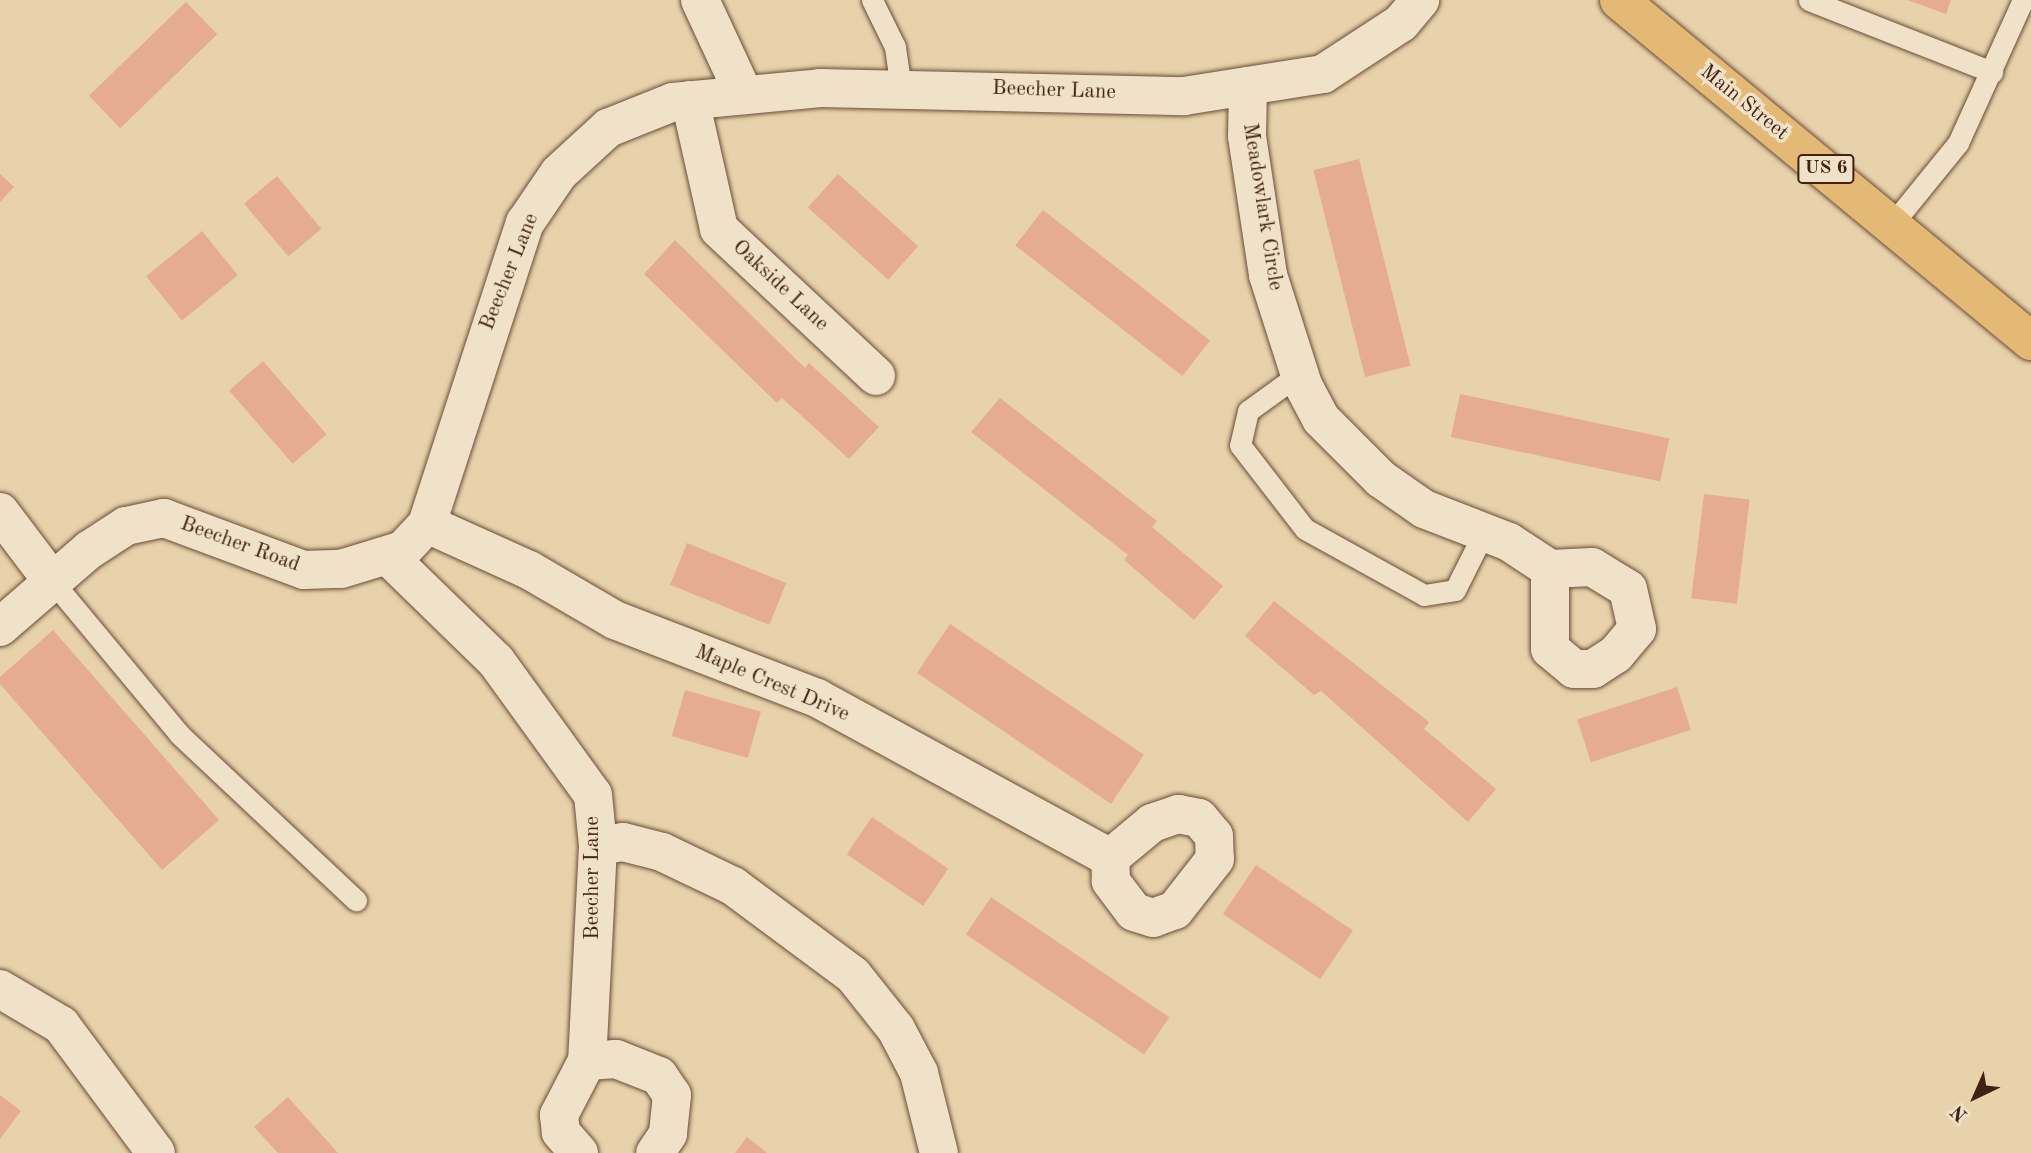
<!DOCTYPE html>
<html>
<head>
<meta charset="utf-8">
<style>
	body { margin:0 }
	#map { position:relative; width:2031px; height:1153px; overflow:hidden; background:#e8d2ab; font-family:"Old Standard TT",serif }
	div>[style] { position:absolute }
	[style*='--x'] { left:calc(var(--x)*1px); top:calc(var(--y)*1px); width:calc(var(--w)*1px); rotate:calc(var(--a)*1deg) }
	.building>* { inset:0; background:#e5ac93; transform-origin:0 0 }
	.roads { filter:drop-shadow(0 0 2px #6a4d38) drop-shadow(0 0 2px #6a4d38) }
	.lane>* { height:21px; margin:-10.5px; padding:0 10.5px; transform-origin:10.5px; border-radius:10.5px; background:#f0e2c8 }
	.street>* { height:38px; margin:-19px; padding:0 19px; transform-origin:19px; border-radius:19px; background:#f0e2c8 }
	.primary>* { height:38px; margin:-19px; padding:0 19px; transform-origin:19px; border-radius:19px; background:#e4b976 }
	span { translate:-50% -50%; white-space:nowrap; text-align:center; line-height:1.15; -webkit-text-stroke:7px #f0e2c8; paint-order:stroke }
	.shield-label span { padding:2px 5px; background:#f0e2c8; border:2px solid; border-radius:5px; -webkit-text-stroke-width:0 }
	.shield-label { font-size:19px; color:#402112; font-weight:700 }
	.street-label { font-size:21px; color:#402112 }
	.north { position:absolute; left:1940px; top:1062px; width:70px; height:70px; -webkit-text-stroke:5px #f0e2c8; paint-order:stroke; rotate:224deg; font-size:19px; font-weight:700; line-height:28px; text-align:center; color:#402112 }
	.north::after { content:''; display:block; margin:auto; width:24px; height:32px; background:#402112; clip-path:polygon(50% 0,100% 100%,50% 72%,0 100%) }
</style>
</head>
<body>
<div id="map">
	<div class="building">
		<i style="clip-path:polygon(1907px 0,1951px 0,1946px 14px)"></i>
		<i style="left:186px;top:2px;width:45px;height:135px;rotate:46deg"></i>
		<i style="left:1359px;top:159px;width:213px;height:47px;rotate:76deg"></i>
		<i style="clip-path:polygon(0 174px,14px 187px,0 202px)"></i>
		<i style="left:838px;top:174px;width:108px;height:45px;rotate:42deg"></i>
		<i style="left:277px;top:176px;width:69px;height:43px;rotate:50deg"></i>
		<i style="left:1043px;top:210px;width:212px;height:45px;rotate:38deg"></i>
		<i style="left:202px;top:231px;width:57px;height:72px;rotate:51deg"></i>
		<i style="clip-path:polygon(675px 240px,805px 368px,809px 363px,879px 427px,849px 459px,782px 398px,777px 403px,644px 274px)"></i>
		<i style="left:263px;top:361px;width:97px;height:45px;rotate:49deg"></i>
		<i style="left:1460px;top:394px;width:214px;height:44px;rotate:12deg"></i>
		<i style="clip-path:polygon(1000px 398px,1157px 521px,1152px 527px,1223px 586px,1194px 620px,1124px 560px,1128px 555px,971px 432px)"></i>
		<i style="left:1704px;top:494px;width:46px;height:105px;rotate:7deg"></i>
		<i style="left:687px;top:543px;width:107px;height:45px;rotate:22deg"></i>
		<i style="clip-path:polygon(1274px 601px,1429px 722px,1424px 729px,1496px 789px,1468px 822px,1321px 691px,1314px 695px,1245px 636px)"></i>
		<i style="left:950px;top:624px;width:234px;height:59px;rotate:34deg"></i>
		<i style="clip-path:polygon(53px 630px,219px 820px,162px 870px,0 684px,0 677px)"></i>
		<i style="left:1677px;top:687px;width:45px;height:105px;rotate:72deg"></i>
		<i style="left:685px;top:690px;width:79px;height:48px;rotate:16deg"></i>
		<i style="left:872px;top:817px;width:92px;height:45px;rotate:34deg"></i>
		<i style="left:1256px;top:865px;width:117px;height:59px;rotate:34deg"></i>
		<i style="left:991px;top:897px;width:215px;height:45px;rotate:34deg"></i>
		<i style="clip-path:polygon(0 1095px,21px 1111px,0 1139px)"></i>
		<i style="clip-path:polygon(288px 1097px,338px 1153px,278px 1153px,254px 1127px)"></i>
		<i style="clip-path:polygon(747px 1137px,767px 1153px,735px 1153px)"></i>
	</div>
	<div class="roads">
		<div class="lane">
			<i style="--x:872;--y:0;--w:52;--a:63.9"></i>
			<i style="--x:895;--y:47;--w:42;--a:81.9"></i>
			<i style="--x:1809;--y:0;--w:197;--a:21.5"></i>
			<i style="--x:1893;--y:223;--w:103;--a:-50.9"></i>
			<i style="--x:1958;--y:143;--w:157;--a:-65.6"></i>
			<i style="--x:1299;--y:374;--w:63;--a:144"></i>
			<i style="--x:1248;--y:411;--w:35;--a:103"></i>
			<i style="--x:1240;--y:445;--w:106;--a:52.3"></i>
			<i style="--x:1305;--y:529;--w:136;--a:29"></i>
			<i style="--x:1424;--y:595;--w:31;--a:-9"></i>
			<i style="--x:1455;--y:590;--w:63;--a:-63.4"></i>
			<i style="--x:53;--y:582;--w:197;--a:50.3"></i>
			<i style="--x:179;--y:734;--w:243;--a:43.2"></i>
		</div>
		<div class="street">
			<i style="--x:700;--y:0;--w:105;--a:65.1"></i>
			<i style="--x:1248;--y:86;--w:50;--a:91.1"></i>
			<i style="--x:1247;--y:136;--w:141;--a:81.4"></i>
			<i style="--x:1268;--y:275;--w:115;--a:72.3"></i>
			<i style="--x:1303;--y:385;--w:38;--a:62"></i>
			<i style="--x:1321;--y:419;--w:85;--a:45"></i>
			<i style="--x:1381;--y:479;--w:52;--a:34.9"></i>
			<i style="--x:1424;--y:509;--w:91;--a:21.2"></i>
			<i style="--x:1509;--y:542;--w:49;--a:33.4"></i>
			<i style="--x:690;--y:100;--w:132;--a:77.3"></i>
			<i style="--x:719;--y:229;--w:215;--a:43.1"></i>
			<i style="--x:0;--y:512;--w:88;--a:52.9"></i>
			<i style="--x:427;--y:524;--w:112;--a:24.3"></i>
			<i style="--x:529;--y:570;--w:99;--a:30.2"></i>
			<i style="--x:615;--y:620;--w:217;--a:21.1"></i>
			<i style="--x:817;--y:698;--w:334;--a:28.6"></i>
			<i style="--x:389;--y:557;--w:149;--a:44.2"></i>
			<i style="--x:496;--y:661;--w:165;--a:54.1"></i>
			<i style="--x:593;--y:795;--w:51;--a:84.4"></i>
			<i style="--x:598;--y:846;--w:215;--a:92.9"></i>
			<i style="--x:1592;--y:567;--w:42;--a:31.4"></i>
			<i style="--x:1628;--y:589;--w:41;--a:77.3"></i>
			<i style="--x:1637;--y:629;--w:33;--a:130"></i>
			<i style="--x:1616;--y:654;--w:27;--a:147"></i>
			<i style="--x:1593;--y:669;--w:19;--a:180"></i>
			<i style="--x:1574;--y:669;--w:31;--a:-140"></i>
			<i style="--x:1550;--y:649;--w:80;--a:-90"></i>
			<i style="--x:1550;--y:569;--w:42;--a:-2.7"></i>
			<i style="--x:0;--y:627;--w:118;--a:-40.9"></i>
			<i style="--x:89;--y:550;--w:44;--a:-33"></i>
			<i style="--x:126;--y:526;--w:39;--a:-12"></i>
			<i style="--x:164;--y:518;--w:149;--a:20.4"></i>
			<i style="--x:304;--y:570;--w:37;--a:-2"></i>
			<i style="--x:341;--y:569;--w:65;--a:-17"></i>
			<i style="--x:403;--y:550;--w:35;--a:-47"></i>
			<i style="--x:427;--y:524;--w:317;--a:-72"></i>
			<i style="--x:525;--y:223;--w:60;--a:-55.8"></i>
			<i style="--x:559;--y:173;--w:67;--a:-42.6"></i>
			<i style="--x:608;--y:128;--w:70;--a:-21.8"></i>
			<i style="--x:673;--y:102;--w:148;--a:-5.4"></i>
			<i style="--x:820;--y:88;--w:364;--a:1.3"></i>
			<i style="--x:1184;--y:96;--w:141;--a:-9"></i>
			<i style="--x:1323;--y:74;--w:93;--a:-33.2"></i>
			<i style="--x:1401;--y:23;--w:30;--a:-50"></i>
			<i style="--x:1178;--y:814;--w:21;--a:11"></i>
			<i style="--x:1199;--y:818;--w:23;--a:50"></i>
			<i style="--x:1214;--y:836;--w:23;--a:88"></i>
			<i style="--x:1215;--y:859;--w:65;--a:128.1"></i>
			<i style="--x:1175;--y:910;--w:23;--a:160"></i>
			<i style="--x:1153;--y:918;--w:20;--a:-162"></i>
			<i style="--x:1134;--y:912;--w:39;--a:-127"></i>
			<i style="--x:1111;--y:881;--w:23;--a:-92"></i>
			<i style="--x:1110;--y:858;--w:55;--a:-39.8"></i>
			<i style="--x:1152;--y:823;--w:28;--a:-19"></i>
			<i style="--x:598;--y:846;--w:25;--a:-9"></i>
			<i style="--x:623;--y:842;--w:40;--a:14.4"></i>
			<i style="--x:662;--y:852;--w:79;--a:25.6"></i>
			<i style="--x:733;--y:886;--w:149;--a:36.6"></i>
			<i style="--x:853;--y:975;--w:69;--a:51.5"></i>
			<i style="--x:896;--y:1029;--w:50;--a:62.4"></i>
			<i style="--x:919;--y:1073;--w:82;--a:76"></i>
			<i style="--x:0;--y:989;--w:71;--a:30.5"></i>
			<i style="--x:61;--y:1025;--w:159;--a:53.4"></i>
			<i style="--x:579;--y:1153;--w:28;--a:-131"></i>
			<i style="--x:561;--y:1132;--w:17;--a:-97"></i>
			<i style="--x:559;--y:1115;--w:61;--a:-62.6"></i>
			<i style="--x:587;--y:1061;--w:29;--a:-4"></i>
			<i style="--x:616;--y:1059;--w:46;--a:21.6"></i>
			<i style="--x:659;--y:1076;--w:23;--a:56"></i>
			<i style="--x:672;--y:1095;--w:39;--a:96"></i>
			<i style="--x:668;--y:1134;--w:23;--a:124"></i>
		</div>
		<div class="primary">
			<i style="--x:1619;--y:0;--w:535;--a:39.61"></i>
		</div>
	</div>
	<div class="shield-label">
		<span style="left:1826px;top:169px">US 6</span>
	</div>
	<div class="street-label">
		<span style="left:1054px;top:91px;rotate:2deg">Beecher Lane</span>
		<span style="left:1744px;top:103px;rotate:39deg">Main Street</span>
		<span style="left:1262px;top:207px;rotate:81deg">Meadowlark Circle</span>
		<span style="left:510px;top:272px;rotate:-68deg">Beecher Lane</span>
		<span style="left:780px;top:286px;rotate:43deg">Oakside Lane</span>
		<span style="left:240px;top:545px;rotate:20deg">Beecher Road</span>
		<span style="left:772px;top:684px;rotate:23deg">Maple Crest Drive</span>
		<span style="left:593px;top:878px;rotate:-90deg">Beecher Lane</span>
	</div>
	<div class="north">N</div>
</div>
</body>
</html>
